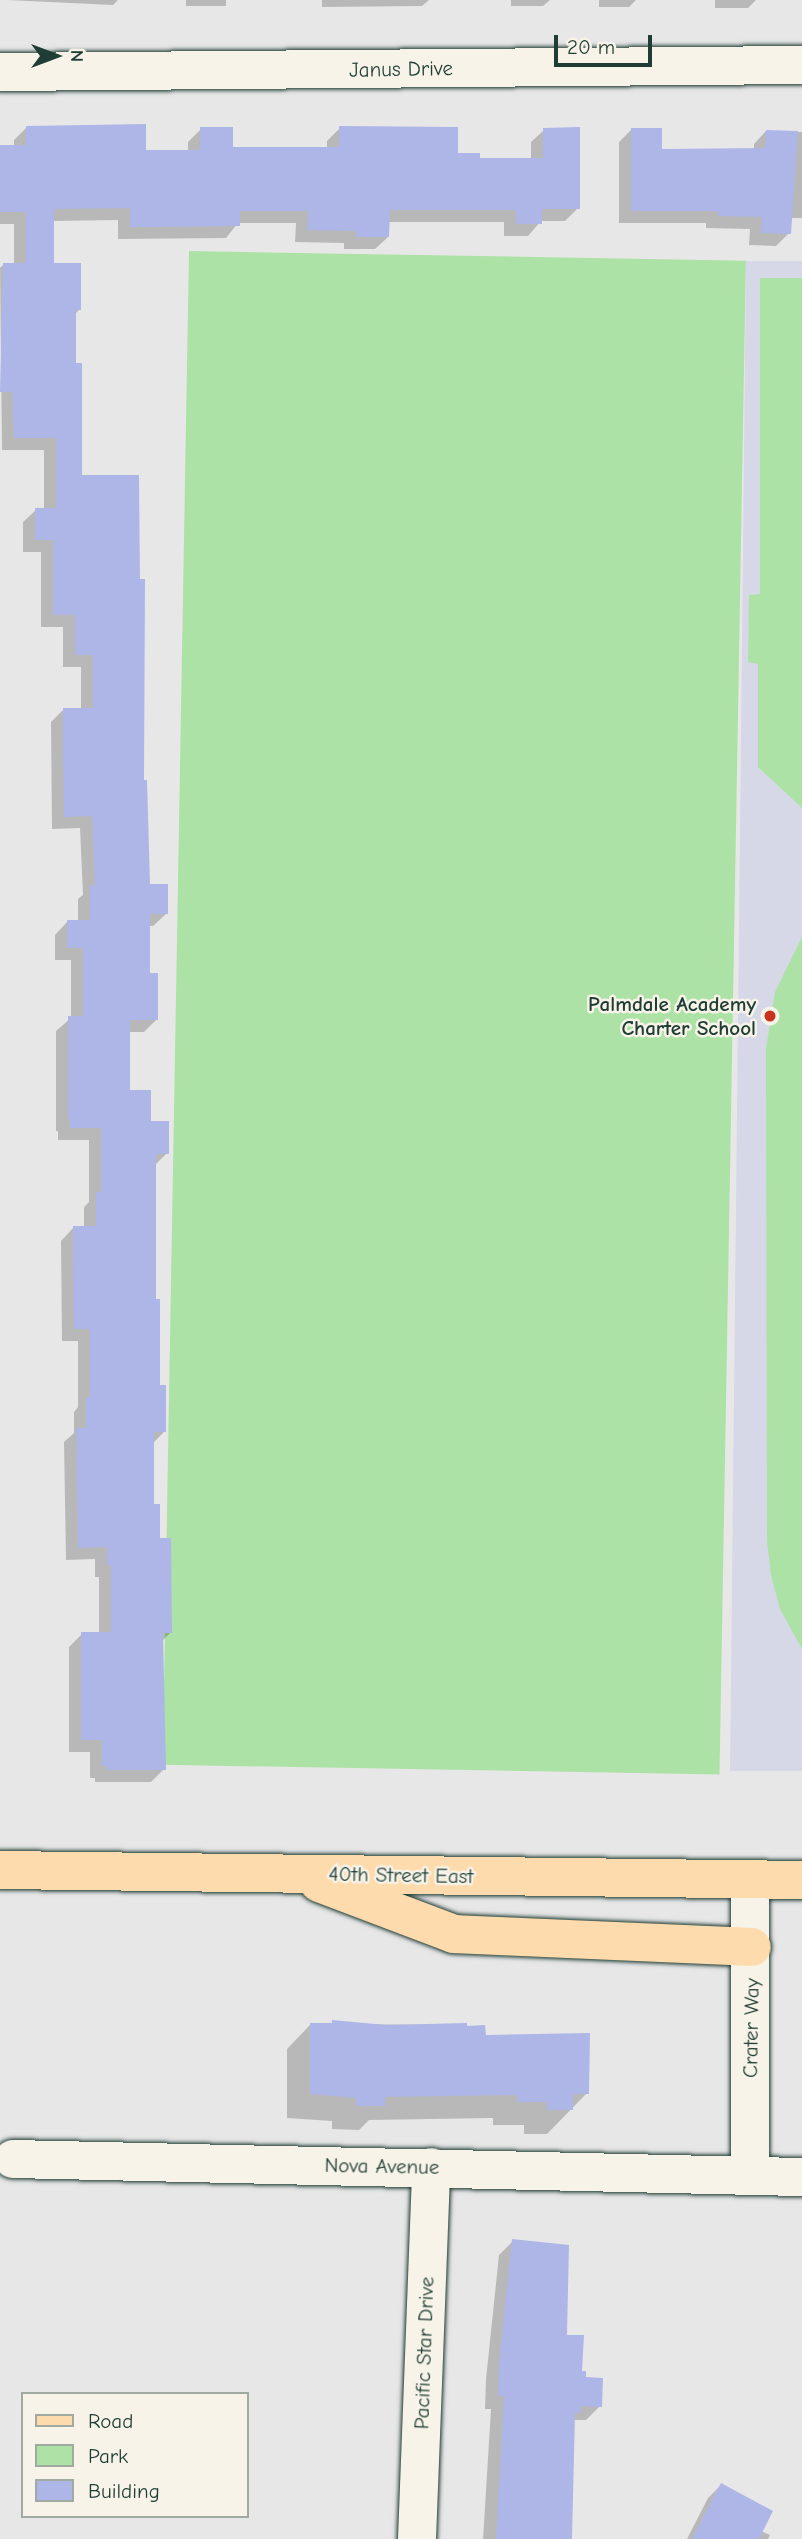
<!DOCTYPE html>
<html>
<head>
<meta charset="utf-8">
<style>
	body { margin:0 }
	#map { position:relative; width:802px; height:2539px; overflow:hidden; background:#e8e7e8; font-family:"Comic Neue",sans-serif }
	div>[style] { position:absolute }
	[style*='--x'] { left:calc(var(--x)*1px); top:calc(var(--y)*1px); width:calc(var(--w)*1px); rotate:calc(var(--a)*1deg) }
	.built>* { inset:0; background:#d6d8e8 }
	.green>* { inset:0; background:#ace2a5; transform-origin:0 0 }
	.shadow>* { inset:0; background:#0003; transform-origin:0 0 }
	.building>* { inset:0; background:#adb6e7 }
	.roads { filter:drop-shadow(0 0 2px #1f3d34) drop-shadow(0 0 2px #1f3d34) }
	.minor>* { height:38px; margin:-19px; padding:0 19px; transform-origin:19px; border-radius:19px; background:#f7f3e8 }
	.major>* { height:38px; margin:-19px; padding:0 19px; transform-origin:19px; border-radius:19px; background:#fedbac }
	.dots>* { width:19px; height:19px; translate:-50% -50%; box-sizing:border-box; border:4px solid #f7f3e8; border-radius:50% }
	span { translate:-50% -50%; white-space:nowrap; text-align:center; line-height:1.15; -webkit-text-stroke:5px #f7f3e8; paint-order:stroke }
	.street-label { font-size:21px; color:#1f3d34 }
	.poi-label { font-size:21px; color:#1f3d34; font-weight:700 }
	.right { translate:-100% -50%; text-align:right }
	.legend { position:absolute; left:21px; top:2392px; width:228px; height:126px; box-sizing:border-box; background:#f7f3e8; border:2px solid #a1aaa0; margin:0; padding:9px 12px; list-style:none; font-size:21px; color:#1f3d34 }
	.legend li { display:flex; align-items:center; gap:14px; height:35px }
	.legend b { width:35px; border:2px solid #a1aaa0 }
	.north { position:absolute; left:21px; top:21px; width:70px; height:70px; -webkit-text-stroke:5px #f7f3e8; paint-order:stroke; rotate:90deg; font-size:19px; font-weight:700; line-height:28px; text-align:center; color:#1f3d34 }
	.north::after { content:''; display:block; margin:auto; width:24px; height:32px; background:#1f3d34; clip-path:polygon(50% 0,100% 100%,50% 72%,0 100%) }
	.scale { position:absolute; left:554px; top:35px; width:98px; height:32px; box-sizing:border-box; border:4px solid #1f3d34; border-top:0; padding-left:9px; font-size:21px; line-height:24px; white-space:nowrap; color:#1f3d34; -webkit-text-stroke:5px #f7f3e8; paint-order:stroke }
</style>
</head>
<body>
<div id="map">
	<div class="built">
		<i style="clip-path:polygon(746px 261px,802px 261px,802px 1771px,730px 1771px)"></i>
	</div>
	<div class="green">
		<i style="left:189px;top:251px;width:557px;height:1514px;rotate:1deg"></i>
		<i style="clip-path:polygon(760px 278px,802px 278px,802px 808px,758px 767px,758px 664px,748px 662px,749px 595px,760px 594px)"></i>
		<i style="clip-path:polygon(802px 937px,802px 1649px,780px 1609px,771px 1575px,767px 1541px,766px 1049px,775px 992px)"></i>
	</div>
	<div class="shadow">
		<i style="clip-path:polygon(7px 0,118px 0,113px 5px)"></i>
		<i style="left:186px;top:0;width:40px;height:6px"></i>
		<i style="clip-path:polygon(322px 0,429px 0,422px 6px,322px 7px)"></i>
		<i style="clip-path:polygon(511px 0,550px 0,543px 6px,511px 6px)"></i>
		<i style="clip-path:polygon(599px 0,636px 0,629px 7px,599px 7px)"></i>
		<i style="clip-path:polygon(715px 0,756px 0,748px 8px,715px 8px)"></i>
		<i style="clip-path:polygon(27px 127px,144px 152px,188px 152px,188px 142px,201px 129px,231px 149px,327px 149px,327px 141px,340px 128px,479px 160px,531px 160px,531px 142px,544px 130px,578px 208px,565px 221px,541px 221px,528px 236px,504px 236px,504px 222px,388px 222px,388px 237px,375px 249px,344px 249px,344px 243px,295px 242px,296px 223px,238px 223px,226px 238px,118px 239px,118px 220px,52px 221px,52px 264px,80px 309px,75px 314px,75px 365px,81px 476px,142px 782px,148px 886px,166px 914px,153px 926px,148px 926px,148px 975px,157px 1019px,144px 1032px,128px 1032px,128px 1092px,167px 1153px,154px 1166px,154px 1301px,159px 1387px,165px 1431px,152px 1444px,152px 1505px,171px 1632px,161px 1642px,164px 1769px,151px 1782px,95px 1782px,95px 1778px,90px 1778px,90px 1752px,69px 1752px,69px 1647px,82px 1634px,99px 1634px,99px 1577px,95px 1577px,95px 1559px,66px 1560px,64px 1442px,74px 1433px,74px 1412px,78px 1407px,78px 1341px,62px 1341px,61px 1241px,73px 1228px,84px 1228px,84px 1207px,89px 1202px,89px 1140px,58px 1140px,58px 1131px,56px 1131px,56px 1031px,71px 1018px,71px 960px,55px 960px,55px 935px,67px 922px,78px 922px,78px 899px,83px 895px,80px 828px,52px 829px,51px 722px,64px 709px,81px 709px,81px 667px,63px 667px,63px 627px,41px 627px,41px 552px,23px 552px,23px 522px,36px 510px,44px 510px,44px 450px,2px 450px,0 268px,4px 264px,14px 264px,14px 224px,0 224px,0 147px,14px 147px,14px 140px)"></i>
		<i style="clip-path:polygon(631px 130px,660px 151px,754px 150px,754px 144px,766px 131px,802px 132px,802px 218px,791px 218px,789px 233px,776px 246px,749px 245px,750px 229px,706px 228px,706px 223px,619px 223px,619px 142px)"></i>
		<i style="clip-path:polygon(311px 2024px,465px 2025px,587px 2093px,547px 2134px,524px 2134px,524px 2125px,493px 2125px,493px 2118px,369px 2120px,359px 2130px,332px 2129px,332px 2121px,287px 2118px,287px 2049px)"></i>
		<i style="clip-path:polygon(513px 2241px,600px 2406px,586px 2420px,573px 2420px,570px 2539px,483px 2539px,491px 2409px,485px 2409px,486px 2379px,499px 2255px)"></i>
		<i style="clip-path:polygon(721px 2485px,761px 2531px,770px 2535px,768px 2539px,687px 2539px,708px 2498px)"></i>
	</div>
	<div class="building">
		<i style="clip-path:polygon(146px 124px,146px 150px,200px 150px,200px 127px,233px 127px,233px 147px,339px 147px,339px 126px,458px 127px,458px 153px,480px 153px,480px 158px,543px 158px,543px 128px,580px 127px,580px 209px,542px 209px,542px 224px,516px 224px,516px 210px,390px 210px,389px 237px,356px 237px,356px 231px,307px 230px,308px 211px,240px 211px,240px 226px,157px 227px,130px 227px,130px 208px,56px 209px,54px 212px,54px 263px,81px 263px,81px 310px,76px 310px,76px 363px,82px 363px,82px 475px,139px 475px,140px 579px,145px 579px,144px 780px,147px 780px,150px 884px,168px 884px,168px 914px,150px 914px,150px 973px,158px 973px,158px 1020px,130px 1020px,130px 1090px,151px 1090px,151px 1121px,169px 1121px,169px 1154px,156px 1154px,156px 1299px,160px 1299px,160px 1385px,166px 1385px,166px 1432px,154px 1432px,154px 1504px,160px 1504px,160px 1538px,171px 1538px,172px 1633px,163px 1633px,166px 1767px,166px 1770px,107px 1770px,107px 1766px,102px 1766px,102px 1740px,81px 1740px,81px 1632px,111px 1632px,111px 1565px,107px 1565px,107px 1547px,78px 1548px,76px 1428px,86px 1428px,86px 1397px,90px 1397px,90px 1329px,74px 1329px,73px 1256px,73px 1226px,96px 1226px,96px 1192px,101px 1192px,101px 1128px,70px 1128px,70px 1119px,68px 1119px,68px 1016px,83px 1016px,83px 948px,67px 948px,67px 920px,90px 920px,90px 885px,95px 885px,92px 816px,64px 817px,63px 744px,63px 708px,93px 708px,93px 655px,75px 655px,75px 615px,53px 615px,53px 540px,35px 540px,35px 508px,56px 508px,56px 438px,14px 438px,12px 392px,0 392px,3px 263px,26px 263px,26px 212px,0 212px,0 145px,26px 145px,26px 126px)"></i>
		<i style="clip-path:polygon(631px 128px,662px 128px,662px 149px,765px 148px,766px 130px,798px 131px,791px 234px,761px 233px,762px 217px,718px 216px,718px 211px,631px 211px)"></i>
		<i style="clip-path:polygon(332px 2020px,386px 2025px,467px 2023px,467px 2026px,485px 2025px,486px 2035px,590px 2033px,589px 2094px,573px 2094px,573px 2110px,547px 2110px,547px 2102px,517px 2102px,517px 2095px,385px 2097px,385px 2106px,356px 2106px,356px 2098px,310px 2094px,310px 2023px,332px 2023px)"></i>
		<i style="clip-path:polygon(512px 2239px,569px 2245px,567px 2335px,584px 2335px,582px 2371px,586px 2371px,586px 2377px,603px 2378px,602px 2407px,581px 2406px,581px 2413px,575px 2413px,572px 2539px,496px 2539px,504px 2396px,498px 2396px,499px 2364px)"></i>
		<i style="clip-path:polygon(721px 2483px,773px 2511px,759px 2539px,692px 2539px)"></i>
	</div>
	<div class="roads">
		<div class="minor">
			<i style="--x:0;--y:72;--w:802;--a:-0.5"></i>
			<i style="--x:750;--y:1880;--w:296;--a:90"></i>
			<i style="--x:13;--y:2159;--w:789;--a:1.31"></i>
			<i style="--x:417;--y:2539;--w:372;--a:-87.8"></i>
		</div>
		<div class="major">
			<i style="--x:0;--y:1870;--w:802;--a:0.71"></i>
			<i style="--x:319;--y:1883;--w:144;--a:20.7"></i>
			<i style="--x:454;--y:1934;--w:298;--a:2.5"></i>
		</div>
	</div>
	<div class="dots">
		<i style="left:770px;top:1016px;background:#c8321e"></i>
	</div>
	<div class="street-label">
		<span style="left:401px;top:69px;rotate:-1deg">Janus Drive</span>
		<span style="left:401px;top:1875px;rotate:1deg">40th Street East</span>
		<span style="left:751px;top:2028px;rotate:-89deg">Crater Way</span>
		<span style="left:382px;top:2166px;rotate:1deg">Nova Avenue</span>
		<span style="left:424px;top:2353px;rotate:-88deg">Pacific Star Drive</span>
	</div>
	<div class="poi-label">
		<span class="right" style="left:756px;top:1016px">Palmdale Academy<br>Charter School</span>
	</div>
	<ul class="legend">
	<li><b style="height:9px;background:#fedbac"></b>Road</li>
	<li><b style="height:19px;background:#ace2a5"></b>Park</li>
	<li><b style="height:19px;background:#adb6e7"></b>Building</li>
	</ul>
	<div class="north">N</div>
	<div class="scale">20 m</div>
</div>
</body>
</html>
